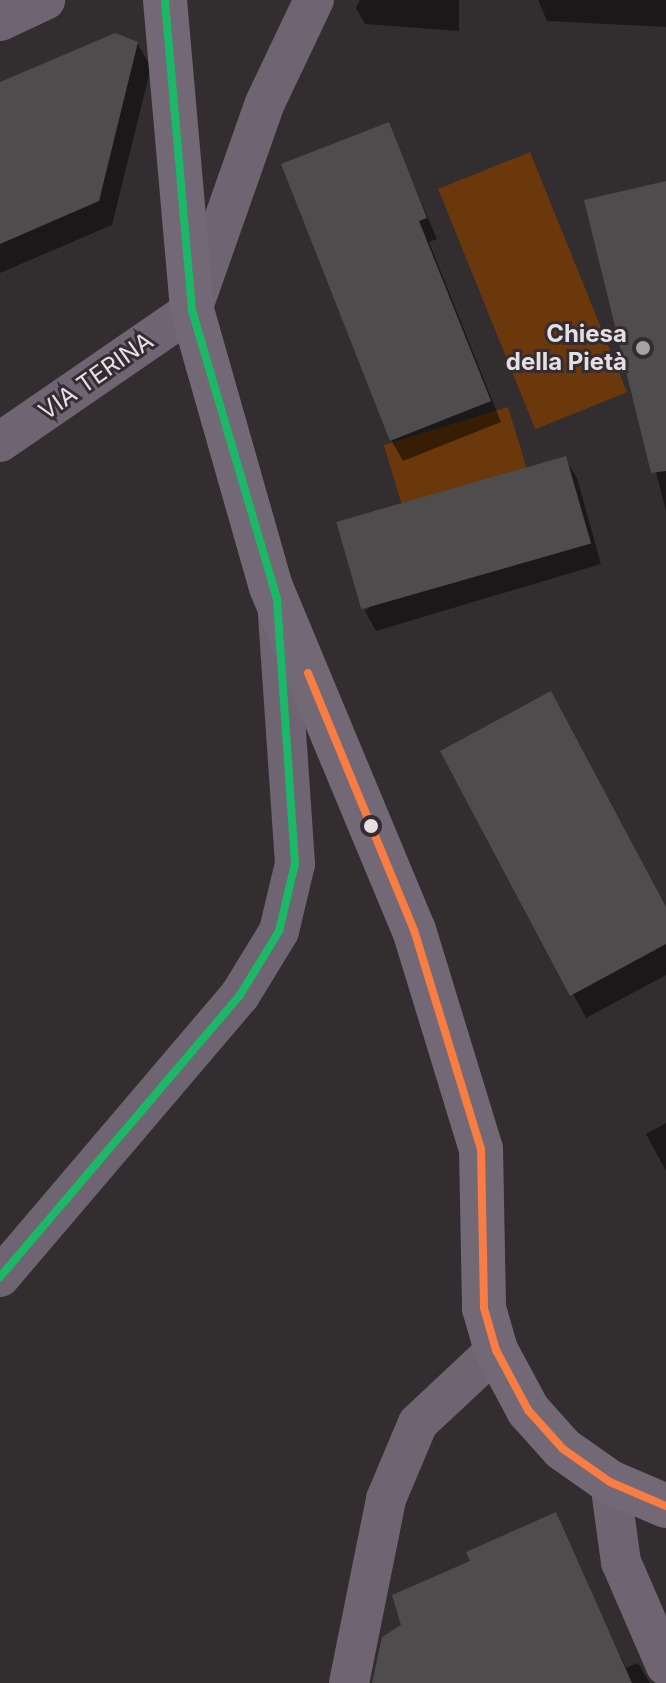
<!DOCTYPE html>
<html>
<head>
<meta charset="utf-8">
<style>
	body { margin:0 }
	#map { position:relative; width:666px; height:1683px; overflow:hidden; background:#322e30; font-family:Inter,sans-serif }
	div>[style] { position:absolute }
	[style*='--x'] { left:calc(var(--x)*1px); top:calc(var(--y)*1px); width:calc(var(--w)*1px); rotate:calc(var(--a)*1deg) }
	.green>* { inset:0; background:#6a380b; transform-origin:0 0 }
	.shadow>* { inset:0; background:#0007 }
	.building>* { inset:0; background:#4f4c4d; transform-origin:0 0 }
	.minor>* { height:40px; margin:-20px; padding:0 20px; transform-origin:20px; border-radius:20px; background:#6f6572 }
	.secondary>* { height:44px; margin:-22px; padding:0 22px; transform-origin:22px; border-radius:22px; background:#736976 }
	.bus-1>* { height:8px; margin:-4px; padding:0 4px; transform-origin:4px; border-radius:4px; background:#f77d43 }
	.bus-2>* { height:8px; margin:-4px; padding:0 4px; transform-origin:4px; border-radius:4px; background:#1ab867 }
	.dots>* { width:22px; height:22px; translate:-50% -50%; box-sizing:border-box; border:4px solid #342c30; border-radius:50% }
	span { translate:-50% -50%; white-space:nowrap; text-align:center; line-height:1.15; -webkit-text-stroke:6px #342c30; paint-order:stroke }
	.poi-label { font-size:24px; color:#e4dfe2; font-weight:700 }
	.right { translate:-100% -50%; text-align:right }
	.street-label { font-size:24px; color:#e4dfe2 }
</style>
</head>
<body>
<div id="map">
	<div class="green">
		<i style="left:530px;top:152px;width:259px;height:99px;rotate:68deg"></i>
		<i style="left:508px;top:407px;width:64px;height:130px;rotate:73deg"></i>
	</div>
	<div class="shadow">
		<i style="clip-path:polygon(360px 0,459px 0,459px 31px,365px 24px,356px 8px)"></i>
		<i style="clip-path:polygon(538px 0,666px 0,666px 27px,547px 21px)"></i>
		<i style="clip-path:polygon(137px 43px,151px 67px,112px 225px,0 273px,0 92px)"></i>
		<i style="clip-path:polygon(388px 124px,437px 239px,429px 242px,501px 422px,403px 461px,391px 440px)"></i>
		<i style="clip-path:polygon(666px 183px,666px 511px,586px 201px)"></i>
		<i style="clip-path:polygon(565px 459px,577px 478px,601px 564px,376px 631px,365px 611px)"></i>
		<i style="clip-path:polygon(443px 752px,666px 909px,666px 975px,586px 1018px)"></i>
		<i style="clip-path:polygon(666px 1123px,666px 1171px,646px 1134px)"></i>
		<i style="clip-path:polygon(555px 1515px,626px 1668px,638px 1663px,650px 1683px,374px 1683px,404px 1626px,472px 1562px)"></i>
	</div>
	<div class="building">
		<i style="clip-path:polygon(115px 33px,138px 42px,99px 201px,0 244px,0 82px)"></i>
		<i style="clip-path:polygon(389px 122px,427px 218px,419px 221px,491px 401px,390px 441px,281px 164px)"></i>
		<i style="clip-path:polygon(666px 181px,666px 471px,651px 473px,584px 200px)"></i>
		<i style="left:566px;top:456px;width:91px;height:239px;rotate:74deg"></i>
		<i style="clip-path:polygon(551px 691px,666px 907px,666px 944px,570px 996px,440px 751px)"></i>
		<i style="clip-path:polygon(556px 1512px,632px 1683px,372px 1683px,382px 1637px,401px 1625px,392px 1595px,470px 1561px,466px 1552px)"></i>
	</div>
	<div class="minor">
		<i style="--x:0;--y:21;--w:50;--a:-25"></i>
		<i style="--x:0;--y:442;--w:233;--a:-34.5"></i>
		<i style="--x:192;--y:310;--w:219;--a:-70.6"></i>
		<i style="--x:265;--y:103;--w:114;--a:-64.6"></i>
		<i style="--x:0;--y:1277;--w:370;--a:-49.6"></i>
		<i style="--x:240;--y:995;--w:75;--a:-58.6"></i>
		<i style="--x:279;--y:931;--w:69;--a:-76.6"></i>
		<i style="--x:295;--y:864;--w:250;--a:-93.9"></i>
		<i style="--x:610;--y:1482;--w:81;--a:82.2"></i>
		<i style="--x:621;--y:1562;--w:113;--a:66.6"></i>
		<i style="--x:349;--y:1683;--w:188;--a:-78.6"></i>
		<i style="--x:386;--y:1499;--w:82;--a:-67.2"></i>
		<i style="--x:418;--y:1423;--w:107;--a:-43.1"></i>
	</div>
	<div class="secondary">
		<i style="--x:165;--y:0;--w:311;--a:85"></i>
		<i style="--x:192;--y:310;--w:288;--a:74.1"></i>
		<i style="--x:271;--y:587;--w:372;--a:67.4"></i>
		<i style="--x:414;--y:930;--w:229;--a:73"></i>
		<i style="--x:481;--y:1149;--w:159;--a:88.9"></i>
		<i style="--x:484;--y:1308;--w:44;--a:74.1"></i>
		<i style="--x:496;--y:1350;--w:68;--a:61.9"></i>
		<i style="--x:528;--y:1410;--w:52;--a:48.1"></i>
		<i style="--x:563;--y:1449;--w:57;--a:35.1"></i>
		<i style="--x:610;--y:1482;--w:61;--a:23.2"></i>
	</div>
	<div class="bus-1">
		<i style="--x:308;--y:673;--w:278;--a:67.6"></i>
		<i style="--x:414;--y:930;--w:229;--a:73"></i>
		<i style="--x:481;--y:1149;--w:159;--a:88.9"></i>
		<i style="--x:484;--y:1308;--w:44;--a:74.1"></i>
		<i style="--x:496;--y:1350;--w:68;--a:61.9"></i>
		<i style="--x:528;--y:1410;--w:52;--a:48.1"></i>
		<i style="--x:563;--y:1449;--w:57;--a:35.1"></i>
		<i style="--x:610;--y:1482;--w:61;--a:23.2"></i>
	</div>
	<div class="bus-2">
		<i style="--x:0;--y:1277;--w:370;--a:-49.6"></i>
		<i style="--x:240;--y:995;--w:75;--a:-58.6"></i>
		<i style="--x:279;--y:931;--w:69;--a:-76.6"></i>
		<i style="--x:295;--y:864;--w:266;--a:-93.9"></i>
		<i style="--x:277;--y:599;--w:301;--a:-106.4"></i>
		<i style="--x:192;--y:310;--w:311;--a:-95"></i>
	</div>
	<div class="dots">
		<i style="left:643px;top:348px;background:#a6a1a4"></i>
		<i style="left:371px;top:826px;background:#e4dfe2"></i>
	</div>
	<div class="poi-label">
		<span class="right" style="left:627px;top:348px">Chiesa<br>della Pietà</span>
	</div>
	<div class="street-label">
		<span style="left:96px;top:376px;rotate:-35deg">VIA TERINA</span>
	</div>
</div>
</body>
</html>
